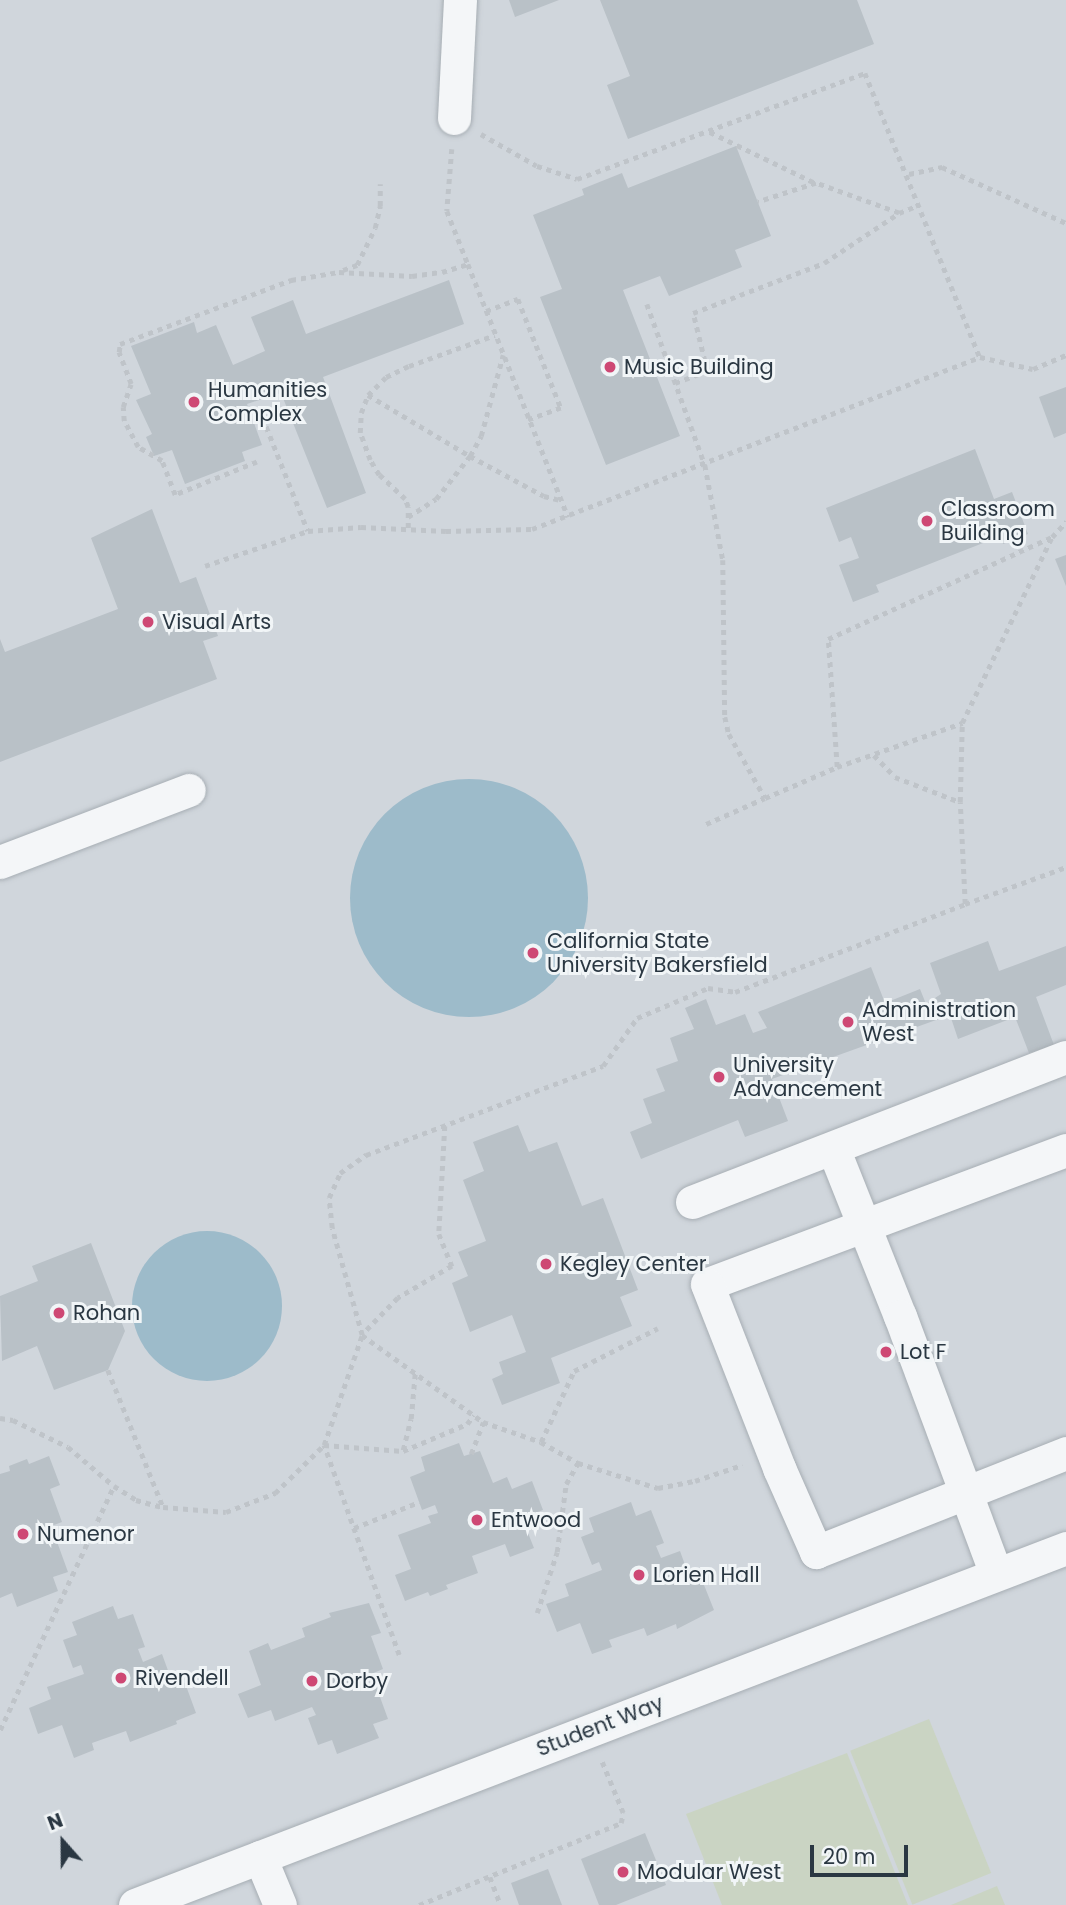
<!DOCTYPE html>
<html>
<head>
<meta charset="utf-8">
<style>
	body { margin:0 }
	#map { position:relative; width:1066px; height:1905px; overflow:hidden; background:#e2e6ea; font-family:Poppins,sans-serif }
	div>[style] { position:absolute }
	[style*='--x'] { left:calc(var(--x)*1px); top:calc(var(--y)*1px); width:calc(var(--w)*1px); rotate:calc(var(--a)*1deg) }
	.built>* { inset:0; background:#d0d6dc; transform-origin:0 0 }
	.green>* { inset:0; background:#cad4c3; transform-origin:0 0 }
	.water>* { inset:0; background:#9dbbca }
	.round { border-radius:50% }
	.building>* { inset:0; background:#b9c1c7 }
	.path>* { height:4.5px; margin-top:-2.25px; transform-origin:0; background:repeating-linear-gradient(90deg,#bfc4c9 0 5px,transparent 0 10px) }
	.roads { filter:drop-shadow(0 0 2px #a7aeb4) drop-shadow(0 0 2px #a7aeb4) }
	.minor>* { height:33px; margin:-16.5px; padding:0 16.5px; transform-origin:16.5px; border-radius:16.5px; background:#f4f6f8 }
	.dots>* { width:19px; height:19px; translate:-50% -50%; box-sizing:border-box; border:4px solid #f1f5f7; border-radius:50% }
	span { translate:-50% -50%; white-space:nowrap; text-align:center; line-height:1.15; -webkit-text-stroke:6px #f1f5f7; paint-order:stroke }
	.poi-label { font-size:21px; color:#2a3742 }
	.left { translate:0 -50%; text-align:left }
	.street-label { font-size:21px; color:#2a3742 }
	.north { position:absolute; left:28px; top:1807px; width:70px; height:70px; -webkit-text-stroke:5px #f1f5f7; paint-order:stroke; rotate:339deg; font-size:19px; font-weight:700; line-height:28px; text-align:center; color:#2a3742 }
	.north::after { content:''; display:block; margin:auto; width:24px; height:32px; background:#2a3742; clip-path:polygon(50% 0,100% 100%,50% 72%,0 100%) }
	.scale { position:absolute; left:810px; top:1845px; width:98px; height:32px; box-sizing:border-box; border:4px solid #2a3742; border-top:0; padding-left:9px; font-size:21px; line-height:24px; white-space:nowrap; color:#2a3742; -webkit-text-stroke:5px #f1f5f7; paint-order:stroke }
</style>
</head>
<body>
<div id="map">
	<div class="built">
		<i style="left:0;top:0;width:1066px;height:1905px"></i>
	</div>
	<div class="green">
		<i style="left:929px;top:1719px;width:166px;height:85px;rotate:68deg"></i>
		<i style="clip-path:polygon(847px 1753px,908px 1905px,722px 1905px,686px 1814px)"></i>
		<i style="clip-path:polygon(997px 1886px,1005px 1905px,951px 1905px)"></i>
	</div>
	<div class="water">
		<i class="round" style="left:350px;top:779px;width:238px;height:238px"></i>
		<i class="round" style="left:132px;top:1231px;width:150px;height:150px"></i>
	</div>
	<div class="building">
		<i style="clip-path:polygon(509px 0,559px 0,515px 17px)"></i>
		<i style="clip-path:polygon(600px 0,857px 0,874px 44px,628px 139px,607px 85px,630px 76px)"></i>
		<i style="clip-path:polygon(736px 146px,771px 236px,735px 250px,742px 267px,669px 296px,660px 276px,623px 290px,680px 436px,606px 465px,540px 297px,562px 289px,533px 215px,584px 195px,582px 189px,622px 173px,628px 188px)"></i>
		<i style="clip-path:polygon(449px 280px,464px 324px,323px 377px,366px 493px,327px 508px,281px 393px,247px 404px,262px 445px,242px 452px,245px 461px,185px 484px,172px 450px,154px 456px,146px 437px,152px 434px,136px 400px,151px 394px,131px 346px,194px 322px,197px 333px,216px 325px,233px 365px,265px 351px,251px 317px,293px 300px,306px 334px)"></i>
		<i style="clip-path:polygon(1066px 387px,1066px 433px,1054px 438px,1039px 397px)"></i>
		<i style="clip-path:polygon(975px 449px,994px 499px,1012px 492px,1028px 534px,1003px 544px,1001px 536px,876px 585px,879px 592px,853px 602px,839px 565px,859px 558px,851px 537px,839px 542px,826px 508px)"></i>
		<i style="clip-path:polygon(152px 509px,180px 583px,196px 577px,218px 636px,203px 641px,217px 679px,0 762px,0 639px,5px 652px,118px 609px,91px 538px)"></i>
		<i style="clip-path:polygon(1066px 555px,1066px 586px,1055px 559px)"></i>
		<i style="clip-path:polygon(988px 941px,999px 971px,1066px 946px,1066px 985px,1036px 997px,1054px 1045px,1029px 1053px,1015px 1017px,958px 1039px,950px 1015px,772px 1079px,788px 1121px,745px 1137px,738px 1120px,641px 1159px,630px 1132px,652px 1123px,643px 1099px,665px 1091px,656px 1069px,678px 1061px,670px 1038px,694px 1029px,685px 1008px,706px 999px,716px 1025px,745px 1014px,753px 1033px,767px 1028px,758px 1012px,871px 967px,885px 1003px,920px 989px,926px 1004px,941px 994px,930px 963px)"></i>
		<i style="clip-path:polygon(518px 1125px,529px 1152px,557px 1142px,582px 1206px,603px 1198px,638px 1290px,620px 1297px,632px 1326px,551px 1358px,560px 1383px,502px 1405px,492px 1379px,503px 1374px,499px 1362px,526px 1352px,512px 1315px,470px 1332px,452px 1283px,468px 1276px,458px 1252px,486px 1241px,463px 1180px,484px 1171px,473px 1142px)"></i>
		<i style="clip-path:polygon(91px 1243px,125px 1331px,108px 1370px,54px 1390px,37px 1346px,2px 1361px,0 1296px,38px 1281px,32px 1266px)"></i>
		<i style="clip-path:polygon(459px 1443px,464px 1456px,480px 1451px,493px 1483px,507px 1477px,512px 1489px,532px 1481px,543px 1510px,522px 1518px,534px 1548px,510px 1557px,505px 1544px,472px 1556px,478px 1573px,446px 1585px,448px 1589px,430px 1596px,428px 1592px,405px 1601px,395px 1575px,411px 1569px,398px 1535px,431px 1523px,428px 1516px,438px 1513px,435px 1505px,422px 1510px,410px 1477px,425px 1471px,421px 1457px)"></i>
		<i style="clip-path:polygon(49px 1456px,60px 1485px,50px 1489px,62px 1522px,43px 1529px,48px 1542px,56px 1539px,68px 1572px,53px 1577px,58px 1591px,17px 1607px,12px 1593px,0 1598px,0 1474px,10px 1471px,9px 1466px,27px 1459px,29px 1464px)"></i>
		<i style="clip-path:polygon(631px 1502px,636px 1516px,651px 1510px,664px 1543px,656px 1546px,661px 1558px,680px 1551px,692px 1584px,702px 1580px,714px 1610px,677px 1629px,676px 1624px,647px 1636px,644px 1628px,609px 1640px,612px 1647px,592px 1654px,580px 1623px,557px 1632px,546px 1604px,569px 1596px,565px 1584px,602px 1570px,599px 1562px,592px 1565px,581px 1537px,594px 1532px,589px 1518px)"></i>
		<i style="clip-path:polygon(369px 1603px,381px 1633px,371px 1636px,383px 1669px,364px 1677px,368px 1689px,376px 1686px,388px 1719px,373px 1724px,379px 1738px,337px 1754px,332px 1740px,318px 1745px,308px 1718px,316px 1715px,312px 1707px,275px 1721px,271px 1710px,248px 1718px,238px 1694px,261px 1685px,249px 1651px,268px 1643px,271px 1650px,305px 1637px,302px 1628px,331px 1617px,329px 1613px)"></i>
		<i style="clip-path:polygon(113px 1606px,118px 1619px,133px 1614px,145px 1647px,138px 1649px,143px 1662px,162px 1654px,174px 1687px,185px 1683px,196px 1713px,176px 1721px,177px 1724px,130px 1742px,126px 1731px,92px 1743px,94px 1750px,74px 1758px,62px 1725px,38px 1734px,29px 1708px,51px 1699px,47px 1687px,84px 1674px,81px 1665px,73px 1668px,63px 1640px,77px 1635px,72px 1622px)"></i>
		<i style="clip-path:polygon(645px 1833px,666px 1885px,616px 1905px,599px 1905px,581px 1859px)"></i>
		<i style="clip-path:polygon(548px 1869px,562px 1905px,519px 1905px,511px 1883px)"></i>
	</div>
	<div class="path">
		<i style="--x:710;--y:132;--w:117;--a:25.9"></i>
		<i style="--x:481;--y:134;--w:64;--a:29.7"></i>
		<i style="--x:537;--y:166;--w:42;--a:18"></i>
		<i style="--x:577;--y:179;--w:307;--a:-20.2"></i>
		<i style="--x:865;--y:73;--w:306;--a:68"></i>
		<i style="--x:452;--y:149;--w:62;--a:94.6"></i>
		<i style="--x:447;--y:211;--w:57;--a:68.4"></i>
		<i style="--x:909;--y:174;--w:34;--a:-12"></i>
		<i style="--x:942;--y:167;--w:136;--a:24.3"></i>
		<i style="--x:899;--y:213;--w:22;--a:-22"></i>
		<i style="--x:343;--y:270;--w:15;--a:-20"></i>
		<i style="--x:357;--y:265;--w:41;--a:-64.1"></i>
		<i style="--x:375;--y:228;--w:23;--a:-77"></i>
		<i style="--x:380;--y:206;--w:22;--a:-90"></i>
		<i style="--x:647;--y:304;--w:171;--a:70.2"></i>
		<i style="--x:705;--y:465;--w:97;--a:79.3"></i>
		<i style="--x:723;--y:560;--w:157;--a:89.3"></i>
		<i style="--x:725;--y:717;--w:17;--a:77"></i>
		<i style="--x:729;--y:734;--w:73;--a:60.6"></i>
		<i style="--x:765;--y:798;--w:78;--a:-23.3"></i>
		<i style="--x:837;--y:767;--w:133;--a:-19.4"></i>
		<i style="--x:486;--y:311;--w:34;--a:-21"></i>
		<i style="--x:518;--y:299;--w:117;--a:68.5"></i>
		<i style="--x:561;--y:408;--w:35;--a:160"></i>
		<i style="--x:675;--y:383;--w:34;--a:-21"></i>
		<i style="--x:707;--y:371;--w:60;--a:-103.6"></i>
		<i style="--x:693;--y:313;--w:140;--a:-20.9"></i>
		<i style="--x:824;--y:263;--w:90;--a:-33.7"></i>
		<i style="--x:899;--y:213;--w:88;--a:-160.1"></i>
		<i style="--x:816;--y:183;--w:61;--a:161.9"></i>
		<i style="--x:368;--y:395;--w:119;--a:30.9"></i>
		<i style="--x:470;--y:456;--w:84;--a:28.4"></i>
		<i style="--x:544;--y:496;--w:16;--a:14"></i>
		<i style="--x:259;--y:408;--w:132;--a:68.3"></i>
		<i style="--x:257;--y:462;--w:88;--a:158.1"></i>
		<i style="--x:175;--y:495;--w:36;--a:-111"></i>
		<i style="--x:162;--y:461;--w:28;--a:-150"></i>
		<i style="--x:138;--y:447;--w:30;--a:-118"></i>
		<i style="--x:124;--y:421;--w:14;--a:-94"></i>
		<i style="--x:123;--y:407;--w:24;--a:-71"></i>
		<i style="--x:131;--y:384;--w:34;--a:-111"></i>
		<i style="--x:119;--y:352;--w:8;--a:-83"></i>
		<i style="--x:120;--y:344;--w:183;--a:-20.5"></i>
		<i style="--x:291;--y:280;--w:49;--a:-9.5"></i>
		<i style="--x:339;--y:272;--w:73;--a:3.1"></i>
		<i style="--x:412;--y:276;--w:30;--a:-8"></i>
		<i style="--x:442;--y:272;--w:27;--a:-17"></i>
		<i style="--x:468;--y:264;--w:272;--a:68.4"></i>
		<i style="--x:408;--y:517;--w:33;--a:-33"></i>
		<i style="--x:436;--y:499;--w:55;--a:-51.7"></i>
		<i style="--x:470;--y:456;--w:23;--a:-61"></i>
		<i style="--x:481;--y:436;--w:84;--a:-74.8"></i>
		<i style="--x:408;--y:528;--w:21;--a:-90"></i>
		<i style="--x:408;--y:507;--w:9;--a:-111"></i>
		<i style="--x:405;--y:499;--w:35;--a:-137"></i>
		<i style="--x:379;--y:475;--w:17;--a:-121"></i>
		<i style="--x:370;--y:460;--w:29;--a:-110"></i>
		<i style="--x:360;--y:433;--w:20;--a:-87"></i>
		<i style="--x:361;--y:413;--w:19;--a:-69"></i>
		<i style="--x:368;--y:395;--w:25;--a:-45"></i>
		<i style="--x:386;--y:377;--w:25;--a:-26"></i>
		<i style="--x:409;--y:366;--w:91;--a:-19.8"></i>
		<i style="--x:205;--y:566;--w:109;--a:-18.8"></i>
		<i style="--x:308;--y:531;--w:53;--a:-4.3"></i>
		<i style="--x:361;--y:527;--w:85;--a:2.7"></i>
		<i style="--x:446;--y:531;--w:86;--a:-1.3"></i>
		<i style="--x:532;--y:529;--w:480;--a:-21"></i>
		<i style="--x:980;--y:357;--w:54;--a:12.8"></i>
		<i style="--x:1033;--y:369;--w:36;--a:-23"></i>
		<i style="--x:874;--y:755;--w:30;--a:46"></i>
		<i style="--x:895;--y:777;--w:70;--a:21"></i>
		<i style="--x:837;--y:767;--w:128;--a:-94"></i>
		<i style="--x:828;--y:639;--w:246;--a:-24.5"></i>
		<i style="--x:706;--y:824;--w:64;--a:-23.8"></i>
		<i style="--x:965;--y:904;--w:108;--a:-20.1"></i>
		<i style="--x:445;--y:1126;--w:108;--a:93.2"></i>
		<i style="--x:439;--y:1234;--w:35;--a:68"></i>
		<i style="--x:452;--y:1266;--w:63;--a:149.3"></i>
		<i style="--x:398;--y:1298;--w:52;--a:134.2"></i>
		<i style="--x:362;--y:1335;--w:149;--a:35.7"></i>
		<i style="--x:483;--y:1422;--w:61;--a:19"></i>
		<i style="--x:541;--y:1442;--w:43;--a:29.6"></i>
		<i style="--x:578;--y:1463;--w:84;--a:17.4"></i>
		<i style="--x:658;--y:1488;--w:38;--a:-11"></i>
		<i style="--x:695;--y:1481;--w:50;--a:-18.8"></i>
		<i style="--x:108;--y:1370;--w:148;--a:68.1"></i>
		<i style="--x:0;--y:1418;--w:13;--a:9"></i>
		<i style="--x:13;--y:1420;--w:61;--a:26.1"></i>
		<i style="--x:68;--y:1447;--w:60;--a:40.3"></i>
		<i style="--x:114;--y:1486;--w:26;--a:32"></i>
		<i style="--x:136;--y:1500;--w:28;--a:15"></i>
		<i style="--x:163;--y:1507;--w:63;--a:4.5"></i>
		<i style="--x:226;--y:1512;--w:53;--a:-21.2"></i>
		<i style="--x:275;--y:1493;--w:69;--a:-44.4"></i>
		<i style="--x:324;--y:1445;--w:116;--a:-70.9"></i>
		<i style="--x:362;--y:1335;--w:111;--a:-105.7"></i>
		<i style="--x:332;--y:1228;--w:30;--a:-96"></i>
		<i style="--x:329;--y:1198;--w:27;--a:-66"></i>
		<i style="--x:340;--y:1173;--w:32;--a:-35"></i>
		<i style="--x:366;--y:1155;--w:253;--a:-20.6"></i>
		<i style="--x:603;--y:1066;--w:59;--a:-54.7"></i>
		<i style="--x:637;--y:1018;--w:77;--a:-22.9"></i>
		<i style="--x:708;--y:988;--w:27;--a:8"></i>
		<i style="--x:735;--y:992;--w:246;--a:-20.9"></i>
		<i style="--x:965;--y:904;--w:102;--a:-92.8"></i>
		<i style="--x:960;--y:802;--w:79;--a:-88.5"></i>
		<i style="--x:962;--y:723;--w:207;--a:-64.2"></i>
		<i style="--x:1052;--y:537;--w:21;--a:-47"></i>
		<i style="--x:541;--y:1442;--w:78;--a:-65.1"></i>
		<i style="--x:574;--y:1371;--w:94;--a:-27.1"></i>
		<i style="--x:403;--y:1450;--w:32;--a:-76"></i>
		<i style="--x:411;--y:1419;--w:46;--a:-85"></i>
		<i style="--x:471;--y:1454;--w:34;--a:-69"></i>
		<i style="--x:354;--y:1528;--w:70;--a:-21.8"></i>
		<i style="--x:537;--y:1613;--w:64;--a:-71.8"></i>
		<i style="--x:557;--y:1552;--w:69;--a:-82.5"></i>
		<i style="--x:566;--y:1484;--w:24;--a:-60"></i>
		<i style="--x:399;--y:1655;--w:223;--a:-109.7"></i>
		<i style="--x:324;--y:1445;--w:79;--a:4.3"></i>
		<i style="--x:403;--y:1451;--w:69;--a:-22.9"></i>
		<i style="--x:467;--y:1424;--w:11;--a:-52"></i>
		<i style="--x:0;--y:1730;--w:269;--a:-65"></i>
		<i style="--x:490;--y:1877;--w:30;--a:69"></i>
		<i style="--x:419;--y:1905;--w:218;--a:-22.1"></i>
		<i style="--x:621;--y:1823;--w:10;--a:-79"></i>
		<i style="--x:623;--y:1813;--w:55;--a:-112.4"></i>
	</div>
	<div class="roads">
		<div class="minor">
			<i style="--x:454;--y:118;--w:118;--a:-87.1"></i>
			<i style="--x:0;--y:862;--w:202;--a:-20.9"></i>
			<i style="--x:833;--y:1148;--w:181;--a:68.3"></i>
			<i style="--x:900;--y:1316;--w:275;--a:69.6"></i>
			<i style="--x:1066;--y:1150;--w:383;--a:159.5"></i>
			<i style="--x:707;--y:1284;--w:198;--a:68.6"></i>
			<i style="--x:779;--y:1468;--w:92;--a:66.2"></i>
			<i style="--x:816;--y:1552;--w:269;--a:-21.6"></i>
			<i style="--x:692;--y:1202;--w:401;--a:-21.2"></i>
			<i style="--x:260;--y:1857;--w:52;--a:67.4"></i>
			<i style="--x:135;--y:1905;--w:997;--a:-20.98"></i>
		</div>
	</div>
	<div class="dots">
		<i style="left:610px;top:367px;background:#ce4874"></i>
		<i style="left:194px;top:402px;background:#ce4874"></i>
		<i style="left:927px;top:521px;background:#ce4874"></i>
		<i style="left:148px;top:622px;background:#ce4874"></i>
		<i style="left:533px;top:953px;background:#ce4874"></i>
		<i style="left:848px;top:1022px;background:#ce4874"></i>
		<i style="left:719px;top:1077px;background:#ce4874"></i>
		<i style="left:546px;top:1264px;background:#ce4874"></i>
		<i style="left:59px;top:1313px;background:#ce4874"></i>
		<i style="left:886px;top:1352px;background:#ce4874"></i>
		<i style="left:477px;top:1520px;background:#ce4874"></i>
		<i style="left:23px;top:1534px;background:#ce4874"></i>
		<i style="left:639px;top:1575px;background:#ce4874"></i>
		<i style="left:121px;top:1678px;background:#ce4874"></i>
		<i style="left:312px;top:1681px;background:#ce4874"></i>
		<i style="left:623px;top:1872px;background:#ce4874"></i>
	</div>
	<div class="poi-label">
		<span class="left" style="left:624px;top:367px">Music Building</span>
		<span class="left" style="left:208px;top:402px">Humanities<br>Complex</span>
		<span class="left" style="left:941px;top:521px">Classroom<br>Building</span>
		<span class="left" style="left:162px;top:622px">Visual Arts</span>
		<span class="left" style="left:547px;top:953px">California State<br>University Bakersfield</span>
		<span class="left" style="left:862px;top:1022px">Administration<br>West</span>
		<span class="left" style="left:733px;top:1077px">University<br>Advancement</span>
		<span class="left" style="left:560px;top:1264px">Kegley Center</span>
		<span class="left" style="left:73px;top:1313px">Rohan</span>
		<span class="left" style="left:900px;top:1352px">Lot F</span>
		<span class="left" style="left:491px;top:1520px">Entwood</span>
		<span class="left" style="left:37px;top:1534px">Numenor</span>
		<span class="left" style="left:653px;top:1575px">Lorien Hall</span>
		<span class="left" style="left:135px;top:1678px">Rivendell</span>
		<span class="left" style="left:326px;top:1681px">Dorby</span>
		<span class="left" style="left:637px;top:1872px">Modular West</span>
	</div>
	<div class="street-label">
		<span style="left:600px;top:1726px;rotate:-21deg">Student Way</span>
	</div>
	<div class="north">N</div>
	<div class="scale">20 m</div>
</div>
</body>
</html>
